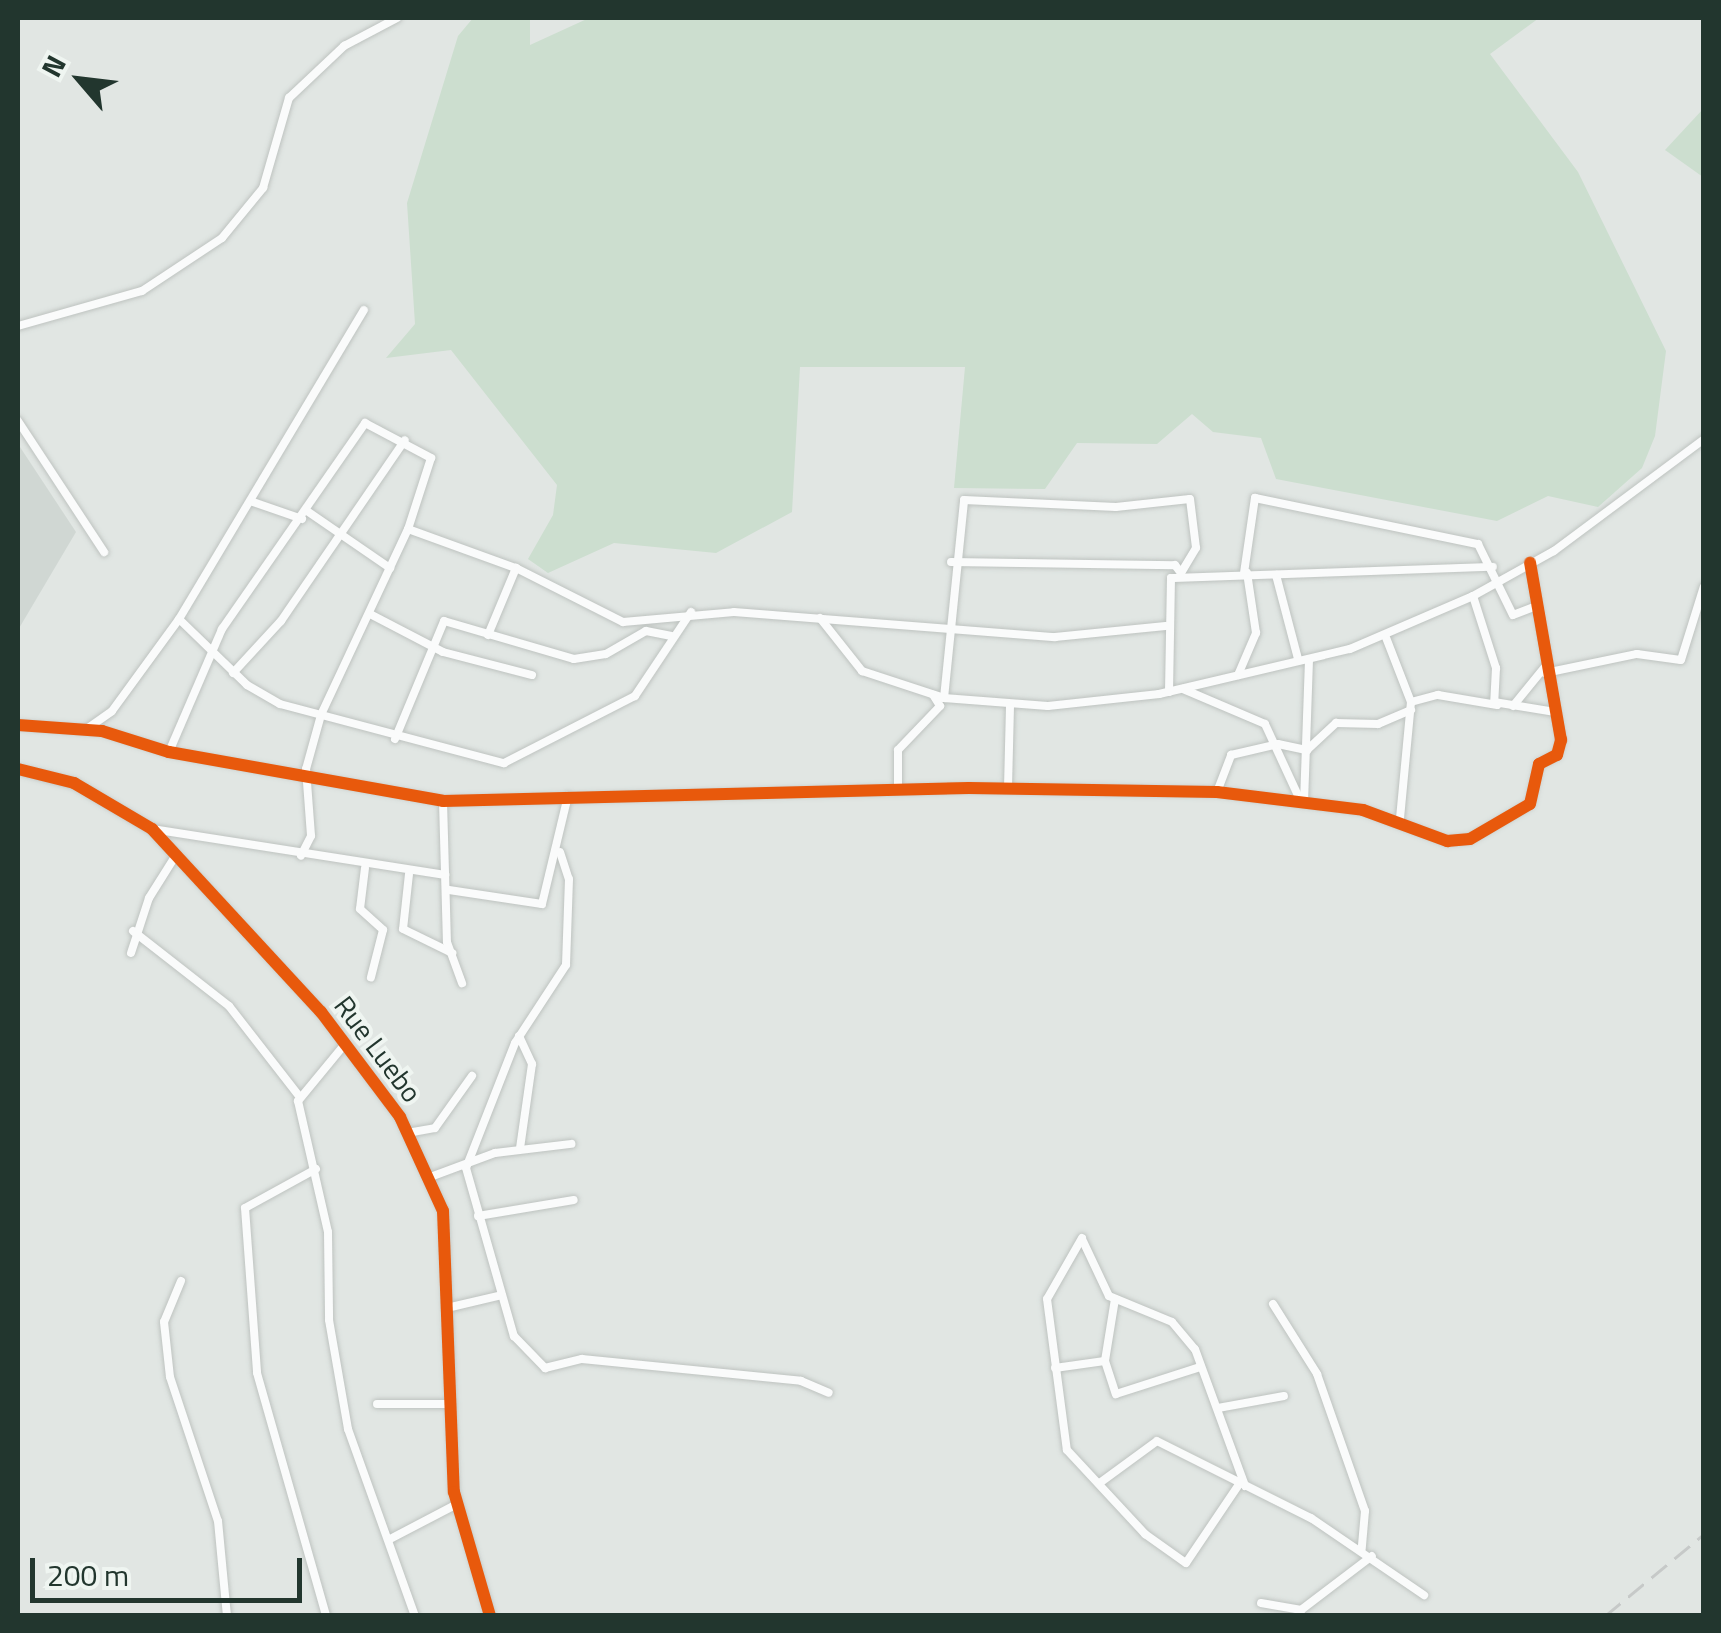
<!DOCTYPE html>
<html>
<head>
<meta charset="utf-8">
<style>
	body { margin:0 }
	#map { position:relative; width:1721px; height:1633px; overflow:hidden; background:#e1e6e3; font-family:"Titillium Web",sans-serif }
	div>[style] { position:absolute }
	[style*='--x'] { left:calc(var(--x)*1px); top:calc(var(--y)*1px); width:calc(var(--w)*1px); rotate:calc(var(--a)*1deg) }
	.built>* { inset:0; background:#d0d7d3 }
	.green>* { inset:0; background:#ccdecf }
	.roads { filter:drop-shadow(0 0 2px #bec3c0) drop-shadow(0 0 2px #bec3c0) }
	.minor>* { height:8px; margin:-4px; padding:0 4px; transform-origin:4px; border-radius:4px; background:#fafbfb }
	.tertiary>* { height:9px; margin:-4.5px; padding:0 4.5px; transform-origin:4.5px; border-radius:4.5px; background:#fafbfb }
	.rail>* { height:2.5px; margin-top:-1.25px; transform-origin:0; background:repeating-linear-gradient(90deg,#c6c9c8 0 20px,transparent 0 30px) }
	.cycleway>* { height:12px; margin:-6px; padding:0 6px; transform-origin:6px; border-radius:6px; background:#e8590c }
	span { translate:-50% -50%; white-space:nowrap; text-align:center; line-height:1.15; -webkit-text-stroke:8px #eff5f1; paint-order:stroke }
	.street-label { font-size:28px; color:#22362e }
	.frame { position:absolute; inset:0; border:20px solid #22362e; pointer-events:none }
	.north { position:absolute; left:30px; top:30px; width:100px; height:100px; -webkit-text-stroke:8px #eff5f1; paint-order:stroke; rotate:298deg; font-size:28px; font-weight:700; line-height:40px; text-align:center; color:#22362e }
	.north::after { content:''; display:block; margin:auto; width:35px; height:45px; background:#22362e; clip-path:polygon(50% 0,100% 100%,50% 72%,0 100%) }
	.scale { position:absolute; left:30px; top:1558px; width:272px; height:45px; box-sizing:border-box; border:5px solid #22362e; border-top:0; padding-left:12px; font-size:30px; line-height:35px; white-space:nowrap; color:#22362e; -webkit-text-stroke:8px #eff5f1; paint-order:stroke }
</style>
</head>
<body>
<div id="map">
	<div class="built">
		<i style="clip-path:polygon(18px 444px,76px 532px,18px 630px)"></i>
	</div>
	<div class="green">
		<i style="clip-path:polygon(473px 18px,530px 18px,530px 45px,589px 18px,1539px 18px,1490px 54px,1578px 172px,1666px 351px,1655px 436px,1642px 468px,1598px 507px,1548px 496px,1497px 521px,1276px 479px,1261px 438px,1213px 432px,1192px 414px,1157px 444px,1077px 443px,1045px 489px,954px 488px,965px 367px,800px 367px,792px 512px,716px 553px,614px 543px,548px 573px,528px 559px,553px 515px,557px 485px,451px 350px,386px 358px,415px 324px,407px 203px,458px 36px)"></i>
		<i style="clip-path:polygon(1703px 109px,1703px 177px,1665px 150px)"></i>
	</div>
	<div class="roads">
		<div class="minor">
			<i style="--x:18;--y:326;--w:129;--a:-15.8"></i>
			<i style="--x:142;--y:291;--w:96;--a:-33.5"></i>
			<i style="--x:222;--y:238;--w:65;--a:-50.6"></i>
			<i style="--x:263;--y:188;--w:94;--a:-73.9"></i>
			<i style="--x:289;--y:98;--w:76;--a:-43.4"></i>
			<i style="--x:344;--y:46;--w:60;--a:-27.8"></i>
			<i style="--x:18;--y:421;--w:157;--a:56.7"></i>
			<i style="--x:253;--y:502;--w:52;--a:19.1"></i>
			<i style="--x:307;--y:511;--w:101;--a:34.5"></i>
			<i style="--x:408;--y:529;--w:115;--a:19.9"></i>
			<i style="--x:516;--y:568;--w:120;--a:26.8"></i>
			<i style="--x:623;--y:622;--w:111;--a:-5.1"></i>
			<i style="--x:734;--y:612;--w:322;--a:4.5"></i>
			<i style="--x:1055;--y:637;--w:111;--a:-5.7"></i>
			<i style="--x:951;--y:562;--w:224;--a:0.8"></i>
			<i style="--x:1175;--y:565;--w:10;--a:53"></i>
			<i style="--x:1244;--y:573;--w:76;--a:-81.7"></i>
			<i style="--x:1255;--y:498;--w:228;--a:11.7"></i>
			<i style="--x:1478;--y:544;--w:79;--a:63.8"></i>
			<i style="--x:1513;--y:615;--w:25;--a:-21"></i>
			<i style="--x:1276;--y:575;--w:87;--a:75.3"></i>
			<i style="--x:1473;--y:596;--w:76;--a:72.3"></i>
			<i style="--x:1496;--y:668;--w:34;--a:93"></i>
			<i style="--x:1494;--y:702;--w:62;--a:9.3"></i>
			<i style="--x:370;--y:614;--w:82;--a:27.5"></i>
			<i style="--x:443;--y:652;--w:92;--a:14.5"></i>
			<i style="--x:820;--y:618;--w:68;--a:51.6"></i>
			<i style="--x:862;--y:671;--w:86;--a:18.2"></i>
			<i style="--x:944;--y:698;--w:104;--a:4.4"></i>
			<i style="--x:1048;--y:706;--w:112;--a:-6.2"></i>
			<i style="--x:1159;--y:694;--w:196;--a:-13.3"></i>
			<i style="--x:1350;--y:649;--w:134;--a:-23.3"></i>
			<i style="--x:1473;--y:596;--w:93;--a:-29.1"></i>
			<i style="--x:1554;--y:551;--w:187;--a:-36.7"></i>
			<i style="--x:179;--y:619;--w:95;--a:44.1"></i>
			<i style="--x:247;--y:685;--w:38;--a:30"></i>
			<i style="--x:280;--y:704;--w:232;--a:14.8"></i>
			<i style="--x:504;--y:763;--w:147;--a:-27.1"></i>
			<i style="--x:635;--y:696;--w:101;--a:-56.3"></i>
			<i style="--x:488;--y:635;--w:73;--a:-67.3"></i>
			<i style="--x:1385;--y:635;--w:72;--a:68.8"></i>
			<i style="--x:1411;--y:702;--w:118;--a:95.4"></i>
			<i style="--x:233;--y:673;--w:71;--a:-47.3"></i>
			<i style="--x:281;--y:621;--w:219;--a:-55.6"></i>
			<i style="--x:1545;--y:673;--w:94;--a:-11.7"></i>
			<i style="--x:1637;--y:654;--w:44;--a:7.8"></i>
			<i style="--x:1681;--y:660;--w:77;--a:-72.7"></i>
			<i style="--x:1238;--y:675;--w:46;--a:-66.8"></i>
			<i style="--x:1256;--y:633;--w:61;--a:-98.5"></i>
			<i style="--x:1183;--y:689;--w:89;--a:23.1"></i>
			<i style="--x:1265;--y:724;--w:86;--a:65.2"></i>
			<i style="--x:1169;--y:692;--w:114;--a:-89"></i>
			<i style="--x:1171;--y:578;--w:322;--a:-2"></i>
			<i style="--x:944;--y:698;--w:199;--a:-84.2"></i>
			<i style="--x:964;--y:500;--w:152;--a:2.6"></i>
			<i style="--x:1116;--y:507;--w:74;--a:-6.2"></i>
			<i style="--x:1190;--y:499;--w:49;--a:83"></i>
			<i style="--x:1196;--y:548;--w:27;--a:121"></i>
			<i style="--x:1411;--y:702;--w:28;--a:-15"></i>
			<i style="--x:1438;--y:695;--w:60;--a:9.6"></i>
			<i style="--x:1513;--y:706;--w:49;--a:-50.8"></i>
			<i style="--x:18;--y:725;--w:84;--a:4.1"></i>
			<i style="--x:102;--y:731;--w:70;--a:17.4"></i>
			<i style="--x:169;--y:752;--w:278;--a:10.1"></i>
			<i style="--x:443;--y:801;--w:526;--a:-1.42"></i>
			<i style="--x:969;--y:788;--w:248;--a:0.9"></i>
			<i style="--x:1217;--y:792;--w:147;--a:7"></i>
			<i style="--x:1363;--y:810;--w:90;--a:20.3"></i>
			<i style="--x:1447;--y:841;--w:23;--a:-5"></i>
			<i style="--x:1470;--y:839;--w:69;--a:-30.3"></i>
			<i style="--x:1530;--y:804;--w:41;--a:-77.3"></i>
			<i style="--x:1539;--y:764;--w:20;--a:-27"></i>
			<i style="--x:1557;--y:755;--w:16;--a:-75"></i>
			<i style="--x:1561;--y:740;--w:180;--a:-99.9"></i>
			<i style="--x:88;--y:728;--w:29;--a:-35"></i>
			<i style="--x:112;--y:711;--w:114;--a:-53.9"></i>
			<i style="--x:179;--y:619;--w:360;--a:-59.1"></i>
			<i style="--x:395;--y:739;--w:128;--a:-67.4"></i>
			<i style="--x:444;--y:621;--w:135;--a:16.3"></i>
			<i style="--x:574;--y:659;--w:32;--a:-9"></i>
			<i style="--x:606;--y:654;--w:46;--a:-29.9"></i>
			<i style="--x:646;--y:631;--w:26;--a:11"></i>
			<i style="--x:1307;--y:750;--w:40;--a:-43"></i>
			<i style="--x:1336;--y:723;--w:42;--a:1.4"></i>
			<i style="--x:1378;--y:724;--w:36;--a:-23"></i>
			<i style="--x:169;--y:752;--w:134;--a:-66.7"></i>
			<i style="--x:222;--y:629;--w:251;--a:-55.2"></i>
			<i style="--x:365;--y:423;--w:75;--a:27.9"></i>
			<i style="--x:431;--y:458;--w:75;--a:107.9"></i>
			<i style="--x:408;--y:529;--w:205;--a:115.1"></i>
			<i style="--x:321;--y:715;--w:56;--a:105.5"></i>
			<i style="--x:306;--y:769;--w:67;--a:85.7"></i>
			<i style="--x:311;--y:836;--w:22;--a:117"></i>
			<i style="--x:1008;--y:788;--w:82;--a:-88.6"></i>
			<i style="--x:898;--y:789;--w:39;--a:-90"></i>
			<i style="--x:898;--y:750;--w:61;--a:-46.3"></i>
			<i style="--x:940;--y:706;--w:13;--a:-122"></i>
			<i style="--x:1217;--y:792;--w:40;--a:-69"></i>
			<i style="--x:1231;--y:755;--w:48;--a:-13.2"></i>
			<i style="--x:1278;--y:744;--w:30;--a:12"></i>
			<i style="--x:443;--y:801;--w:141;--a:88.4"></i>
			<i style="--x:447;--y:942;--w:44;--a:69.9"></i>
			<i style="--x:1304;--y:803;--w:142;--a:-88"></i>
			<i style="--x:152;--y:829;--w:297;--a:8.9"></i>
			<i style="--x:560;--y:852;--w:28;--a:72"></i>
			<i style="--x:569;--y:879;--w:86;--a:92"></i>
			<i style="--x:566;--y:965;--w:93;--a:123.2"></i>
			<i style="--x:515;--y:1043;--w:134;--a:111.4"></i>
			<i style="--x:466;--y:1168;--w:175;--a:74.1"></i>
			<i style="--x:514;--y:1336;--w:45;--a:45.9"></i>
			<i style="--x:545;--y:1368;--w:38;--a:-14"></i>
			<i style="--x:582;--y:1359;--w:220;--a:5.7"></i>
			<i style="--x:801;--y:1381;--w:30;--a:23"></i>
			<i style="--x:365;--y:868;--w:41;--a:97"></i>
			<i style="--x:360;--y:909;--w:31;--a:42"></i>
			<i style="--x:383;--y:930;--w:49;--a:104.3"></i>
			<i style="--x:409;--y:874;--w:55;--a:96.2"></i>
			<i style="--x:403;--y:929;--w:55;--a:26.1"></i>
			<i style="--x:449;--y:890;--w:94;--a:8.6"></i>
			<i style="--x:542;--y:904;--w:111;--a:-76.5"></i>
			<i style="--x:133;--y:931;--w:122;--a:38"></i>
			<i style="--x:229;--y:1006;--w:114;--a:52.1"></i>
			<i style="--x:131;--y:953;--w:58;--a:-71.9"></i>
			<i style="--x:149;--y:898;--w:51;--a:-57.9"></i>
			<i style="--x:519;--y:1036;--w:31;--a:65"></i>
			<i style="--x:532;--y:1064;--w:85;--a:98.1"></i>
			<i style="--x:345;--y:1044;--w:74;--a:129.5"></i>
			<i style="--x:298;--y:1101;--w:134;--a:77.1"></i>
			<i style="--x:328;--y:1232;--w:88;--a:89.3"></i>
			<i style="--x:329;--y:1320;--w:111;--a:80.1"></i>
			<i style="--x:348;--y:1429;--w:199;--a:70.3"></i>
			<i style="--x:407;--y:1133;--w:28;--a:-10"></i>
			<i style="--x:435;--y:1128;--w:64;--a:-54.6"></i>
			<i style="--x:316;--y:1169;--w:81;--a:151.2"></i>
			<i style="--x:245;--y:1208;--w:165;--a:85.8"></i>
			<i style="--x:257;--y:1373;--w:253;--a:74.1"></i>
			<i style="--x:433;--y:1176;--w:66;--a:-20.4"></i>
			<i style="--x:495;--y:1153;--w:77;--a:-6.8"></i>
			<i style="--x:478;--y:1216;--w:97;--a:-9.5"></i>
			<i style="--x:1082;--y:1238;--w:70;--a:119.8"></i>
			<i style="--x:1047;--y:1299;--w:152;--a:82.5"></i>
			<i style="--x:1067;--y:1450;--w:115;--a:47.1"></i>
			<i style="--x:1145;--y:1534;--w:50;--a:35.3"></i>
			<i style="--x:1186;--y:1563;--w:97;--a:-56"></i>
			<i style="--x:1082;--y:1239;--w:63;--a:64.7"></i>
			<i style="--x:1109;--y:1296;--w:68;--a:22.4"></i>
			<i style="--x:1172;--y:1322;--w:35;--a:50"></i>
			<i style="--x:1195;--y:1349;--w:146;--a:69.9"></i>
			<i style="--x:181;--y:1281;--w:44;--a:112.5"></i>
			<i style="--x:164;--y:1322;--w:55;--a:83.8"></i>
			<i style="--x:170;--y:1377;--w:152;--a:71.6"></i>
			<i style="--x:218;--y:1521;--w:95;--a:84.6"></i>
			<i style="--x:1115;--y:1299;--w:63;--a:99.2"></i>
			<i style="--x:1105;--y:1361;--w:35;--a:72"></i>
			<i style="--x:1116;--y:1394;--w:88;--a:-17.8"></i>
			<i style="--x:1273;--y:1304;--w:83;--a:57.8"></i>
			<i style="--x:1317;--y:1374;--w:145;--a:70.7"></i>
			<i style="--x:1365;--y:1511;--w:38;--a:95"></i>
			<i style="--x:451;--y:1307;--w:52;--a:-13.2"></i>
			<i style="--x:1055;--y:1368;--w:50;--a:-8"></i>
			<i style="--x:377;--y:1404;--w:75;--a:0"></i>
			<i style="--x:1218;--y:1408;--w:67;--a:-10.3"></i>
			<i style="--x:1101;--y:1482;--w:69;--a:-36.2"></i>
			<i style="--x:1157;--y:1441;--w:172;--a:26.6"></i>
			<i style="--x:1311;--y:1518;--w:137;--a:34.3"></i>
			<i style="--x:392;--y:1538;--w:71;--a:-27.6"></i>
			<i style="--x:1261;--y:1603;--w:41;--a:9.9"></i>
			<i style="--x:1301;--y:1610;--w:89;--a:-37.3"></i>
		</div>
		<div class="tertiary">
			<i style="--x:18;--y:769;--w:58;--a:14"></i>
			<i style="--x:74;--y:783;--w:91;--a:30.5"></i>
			<i style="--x:152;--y:829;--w:249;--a:47.3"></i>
			<i style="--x:321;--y:1012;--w:131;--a:53"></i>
			<i style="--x:400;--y:1117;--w:103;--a:65.4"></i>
			<i style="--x:443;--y:1211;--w:281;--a:87.8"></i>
			<i style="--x:454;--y:1492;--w:129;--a:73.8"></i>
		</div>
	</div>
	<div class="rail">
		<i style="--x:1605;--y:1616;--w:129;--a:-39.6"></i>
	</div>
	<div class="cycleway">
		<i style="--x:18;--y:725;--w:84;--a:4.1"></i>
		<i style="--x:102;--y:731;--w:70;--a:17.4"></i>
		<i style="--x:169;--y:752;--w:278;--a:10.1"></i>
		<i style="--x:443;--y:801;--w:526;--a:-1.42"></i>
		<i style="--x:969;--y:788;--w:248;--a:0.9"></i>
		<i style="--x:1217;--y:792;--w:147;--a:7"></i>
		<i style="--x:1363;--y:810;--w:90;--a:20.3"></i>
		<i style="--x:1447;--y:841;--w:23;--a:-5"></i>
		<i style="--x:1470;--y:839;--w:69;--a:-30.3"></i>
		<i style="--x:1530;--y:804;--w:41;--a:-77.3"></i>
		<i style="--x:1539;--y:764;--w:20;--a:-27"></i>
		<i style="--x:1557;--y:755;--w:16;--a:-75"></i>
		<i style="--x:1561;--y:740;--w:180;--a:-99.9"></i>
		<i style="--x:18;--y:769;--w:58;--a:14"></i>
		<i style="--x:74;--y:783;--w:91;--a:30.5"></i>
		<i style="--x:152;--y:829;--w:249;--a:47.3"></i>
		<i style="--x:321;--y:1012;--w:131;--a:53"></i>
		<i style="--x:400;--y:1117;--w:103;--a:65.4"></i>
		<i style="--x:443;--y:1211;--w:281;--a:87.8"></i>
		<i style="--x:454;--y:1492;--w:129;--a:73.8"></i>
	</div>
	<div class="street-label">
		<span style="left:378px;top:1049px;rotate:53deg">Rue Luebo</span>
	</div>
	<div class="frame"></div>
	<div class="north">N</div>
	<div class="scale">200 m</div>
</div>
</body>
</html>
